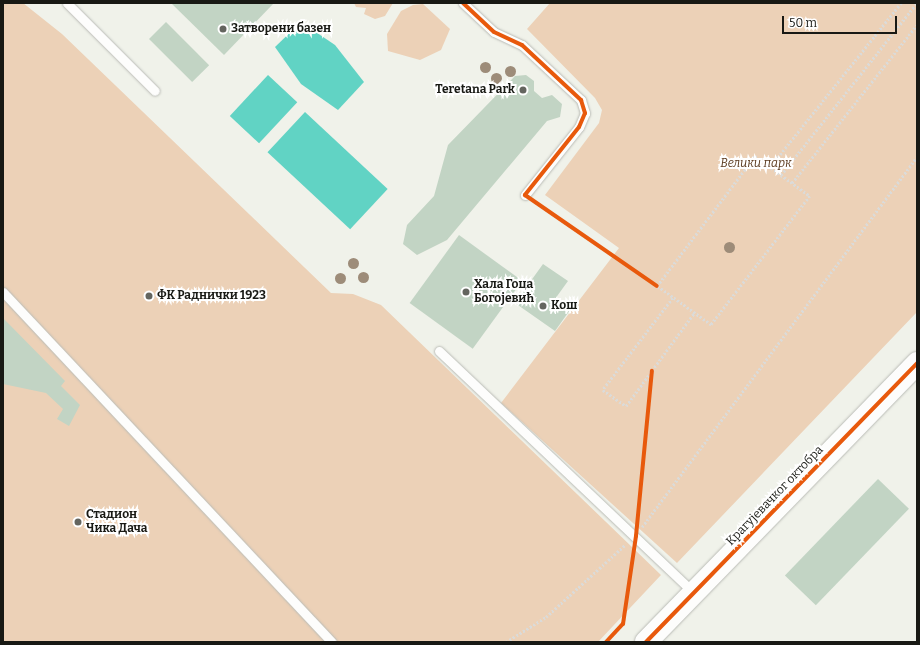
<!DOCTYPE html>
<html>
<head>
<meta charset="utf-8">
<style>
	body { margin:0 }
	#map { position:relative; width:920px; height:645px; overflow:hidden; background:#f0f2ea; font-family:Bitter,serif }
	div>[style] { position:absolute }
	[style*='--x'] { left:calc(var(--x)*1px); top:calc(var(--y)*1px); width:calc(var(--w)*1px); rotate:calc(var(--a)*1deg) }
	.green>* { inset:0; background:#ecd1b7 }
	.water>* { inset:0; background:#61d3c4; transform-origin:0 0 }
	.building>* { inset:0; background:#c2d4c4; transform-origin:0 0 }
	.path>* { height:2.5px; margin-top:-1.25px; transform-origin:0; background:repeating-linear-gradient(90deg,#dbdbd9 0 2px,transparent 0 4px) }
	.roads { filter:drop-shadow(0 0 1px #babcb6) drop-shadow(0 0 1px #babcb6) }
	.service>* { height:9px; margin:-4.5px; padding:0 4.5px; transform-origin:4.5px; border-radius:4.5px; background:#fdfdfc }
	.tertiary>* { height:22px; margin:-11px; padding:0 11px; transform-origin:11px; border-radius:11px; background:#fdfdfc }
	.cycleway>* { height:4px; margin:-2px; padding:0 2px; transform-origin:2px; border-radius:2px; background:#e8590c }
	.trees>* { width:11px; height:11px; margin:-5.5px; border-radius:50%; background:#9d8c79 }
	.dots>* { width:11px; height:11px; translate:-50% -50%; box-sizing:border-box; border:2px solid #fff; border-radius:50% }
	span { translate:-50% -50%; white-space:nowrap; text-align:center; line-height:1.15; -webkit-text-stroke:4px #fff; paint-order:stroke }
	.poi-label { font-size:12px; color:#181914; font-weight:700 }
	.left { translate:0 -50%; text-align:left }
	.right { translate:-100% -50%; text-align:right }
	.park-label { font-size:12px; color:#59381c; font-style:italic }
	.street-label { font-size:12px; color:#181914 }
	.frame { position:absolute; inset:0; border:4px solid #181914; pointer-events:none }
	.scale { position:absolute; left:782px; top:16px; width:115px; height:18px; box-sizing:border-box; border:2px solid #181914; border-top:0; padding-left:5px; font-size:12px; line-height:14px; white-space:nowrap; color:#181914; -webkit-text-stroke:3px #fff; paint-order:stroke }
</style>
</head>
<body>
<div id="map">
	<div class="green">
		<i style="clip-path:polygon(3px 3px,23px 3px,62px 34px,331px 293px,353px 294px,381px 305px,661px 575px,598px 642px,3px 642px)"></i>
		<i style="clip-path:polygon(354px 3px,393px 3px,385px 16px,375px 19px,364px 14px,366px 8px,356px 7px)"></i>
		<i style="clip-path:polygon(550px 3px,917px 3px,917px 312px,677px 563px,501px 403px,619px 248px,545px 195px,599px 123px,602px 110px,595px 98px,527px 29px)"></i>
		<i style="clip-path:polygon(423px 4px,450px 29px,441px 50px,420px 60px,388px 51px,387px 34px,401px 11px,413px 5px)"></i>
	</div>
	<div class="water">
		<i style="clip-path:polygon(301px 22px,335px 45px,364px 82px,338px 110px,301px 84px,275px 47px)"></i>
		<i style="left:268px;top:75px;width:40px;height:56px;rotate:43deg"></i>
		<i style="left:305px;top:112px;width:113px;height:55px;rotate:43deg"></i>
	</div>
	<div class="building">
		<i style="clip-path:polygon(171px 3px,274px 3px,224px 55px)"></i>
		<i style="left:166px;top:22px;width:61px;height:24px;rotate:45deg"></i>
		<i style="clip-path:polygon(526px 75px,534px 81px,534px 91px,542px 98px,552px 95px,562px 104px,560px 117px,547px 121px,447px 240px,417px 255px,403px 244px,407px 225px,434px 196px,448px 145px,515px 76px)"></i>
		<i style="left:459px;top:235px;width:78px;height:84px;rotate:36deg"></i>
		<i style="clip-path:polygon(543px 264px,568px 281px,555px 299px,570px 310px,555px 331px,515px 303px)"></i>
		<i style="clip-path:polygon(3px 318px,65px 381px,61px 386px,80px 405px,69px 426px,57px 419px,63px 409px,46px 393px,3px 384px)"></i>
		<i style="left:878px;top:479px;width:43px;height:134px;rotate:44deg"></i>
	</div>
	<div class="path">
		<i style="--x:755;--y:156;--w:68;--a:36"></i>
		<i style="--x:810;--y:196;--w:163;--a:127.5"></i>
		<i style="--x:711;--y:325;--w:67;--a:-144.2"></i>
		<i style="--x:657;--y:286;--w:163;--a:-53"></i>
		<i style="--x:770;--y:167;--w:210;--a:-51.4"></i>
		<i style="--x:781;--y:175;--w:219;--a:-51.7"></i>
		<i style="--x:792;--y:183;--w:201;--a:-51.7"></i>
		<i style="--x:535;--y:202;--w:148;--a:34.5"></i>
		<i style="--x:673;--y:298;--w:116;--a:127.3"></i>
		<i style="--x:603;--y:390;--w:28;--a:35"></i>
		<i style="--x:626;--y:406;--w:115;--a:-53.8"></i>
		<i style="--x:637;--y:523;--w:153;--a:-84.4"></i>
		<i style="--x:642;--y:527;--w:461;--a:-53.4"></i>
		<i style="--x:506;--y:642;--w:47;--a:-32"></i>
		<i style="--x:546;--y:617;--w:108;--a:-42.4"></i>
		<i style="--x:606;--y:642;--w:25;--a:-47"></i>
		<i style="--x:623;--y:624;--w:73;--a:-82.1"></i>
	</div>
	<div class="roads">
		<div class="service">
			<i style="--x:67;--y:3;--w:124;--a:45"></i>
			<i style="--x:463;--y:3;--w:42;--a:43.1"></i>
			<i style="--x:494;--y:32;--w:31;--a:25"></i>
			<i style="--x:522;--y:45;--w:81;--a:43"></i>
			<i style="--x:581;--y:100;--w:14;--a:73"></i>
			<i style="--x:585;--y:113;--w:15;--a:113"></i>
			<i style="--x:579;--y:127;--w:87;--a:128.5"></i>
			<i style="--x:3;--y:292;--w:480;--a:46.8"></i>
			<i style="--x:439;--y:351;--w:352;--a:43.5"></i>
		</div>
		<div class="tertiary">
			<i style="--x:646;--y:642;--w:389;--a:-45.8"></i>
		</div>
	</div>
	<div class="cycleway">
		<i style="--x:463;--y:3;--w:42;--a:43.1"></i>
		<i style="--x:494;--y:32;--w:31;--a:25"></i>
		<i style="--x:522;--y:45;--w:81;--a:43"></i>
		<i style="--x:581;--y:100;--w:14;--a:73"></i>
		<i style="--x:585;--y:113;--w:15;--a:113"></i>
		<i style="--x:579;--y:127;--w:87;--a:128.5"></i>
		<i style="--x:525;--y:195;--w:160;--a:34.6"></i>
		<i style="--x:606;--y:642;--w:25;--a:-47"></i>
		<i style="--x:623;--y:624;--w:89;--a:-81.6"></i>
		<i style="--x:636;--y:536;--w:166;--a:-84.5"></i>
		<i style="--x:646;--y:642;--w:389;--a:-45.8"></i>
	</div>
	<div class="trees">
		<i style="left:485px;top:67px"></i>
		<i style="left:510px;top:71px"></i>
		<i style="left:496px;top:78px"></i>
		<i style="left:729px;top:247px"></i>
		<i style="left:353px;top:263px"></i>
		<i style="left:363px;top:277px"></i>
		<i style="left:340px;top:278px"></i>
	</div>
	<div class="dots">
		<i style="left:223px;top:29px;background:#64655f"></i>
		<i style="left:523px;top:90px;background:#64655f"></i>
		<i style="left:466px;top:292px;background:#64655f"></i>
		<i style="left:149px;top:296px;background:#64655f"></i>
		<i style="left:543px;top:306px;background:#64655f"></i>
		<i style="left:78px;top:522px;background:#64655f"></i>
	</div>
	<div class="poi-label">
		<span class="left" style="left:231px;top:29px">Затворени базен</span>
		<span class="right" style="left:515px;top:90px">Teretana Park</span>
		<span class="left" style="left:474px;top:292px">Хала Гоца<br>Богојевић</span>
		<span class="left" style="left:157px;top:296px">ФК Раднички 1923</span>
		<span class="left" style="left:551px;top:306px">Кош</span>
		<span class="left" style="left:86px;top:522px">Стадион<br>Чика Дача</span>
	</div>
	<div class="park-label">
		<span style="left:756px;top:164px">Велики парк</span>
	</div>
	<div class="street-label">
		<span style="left:775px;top:496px;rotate:-46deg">Крагујевачког октобра</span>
	</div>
	<div class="frame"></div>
	<div class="scale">50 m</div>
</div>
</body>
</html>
